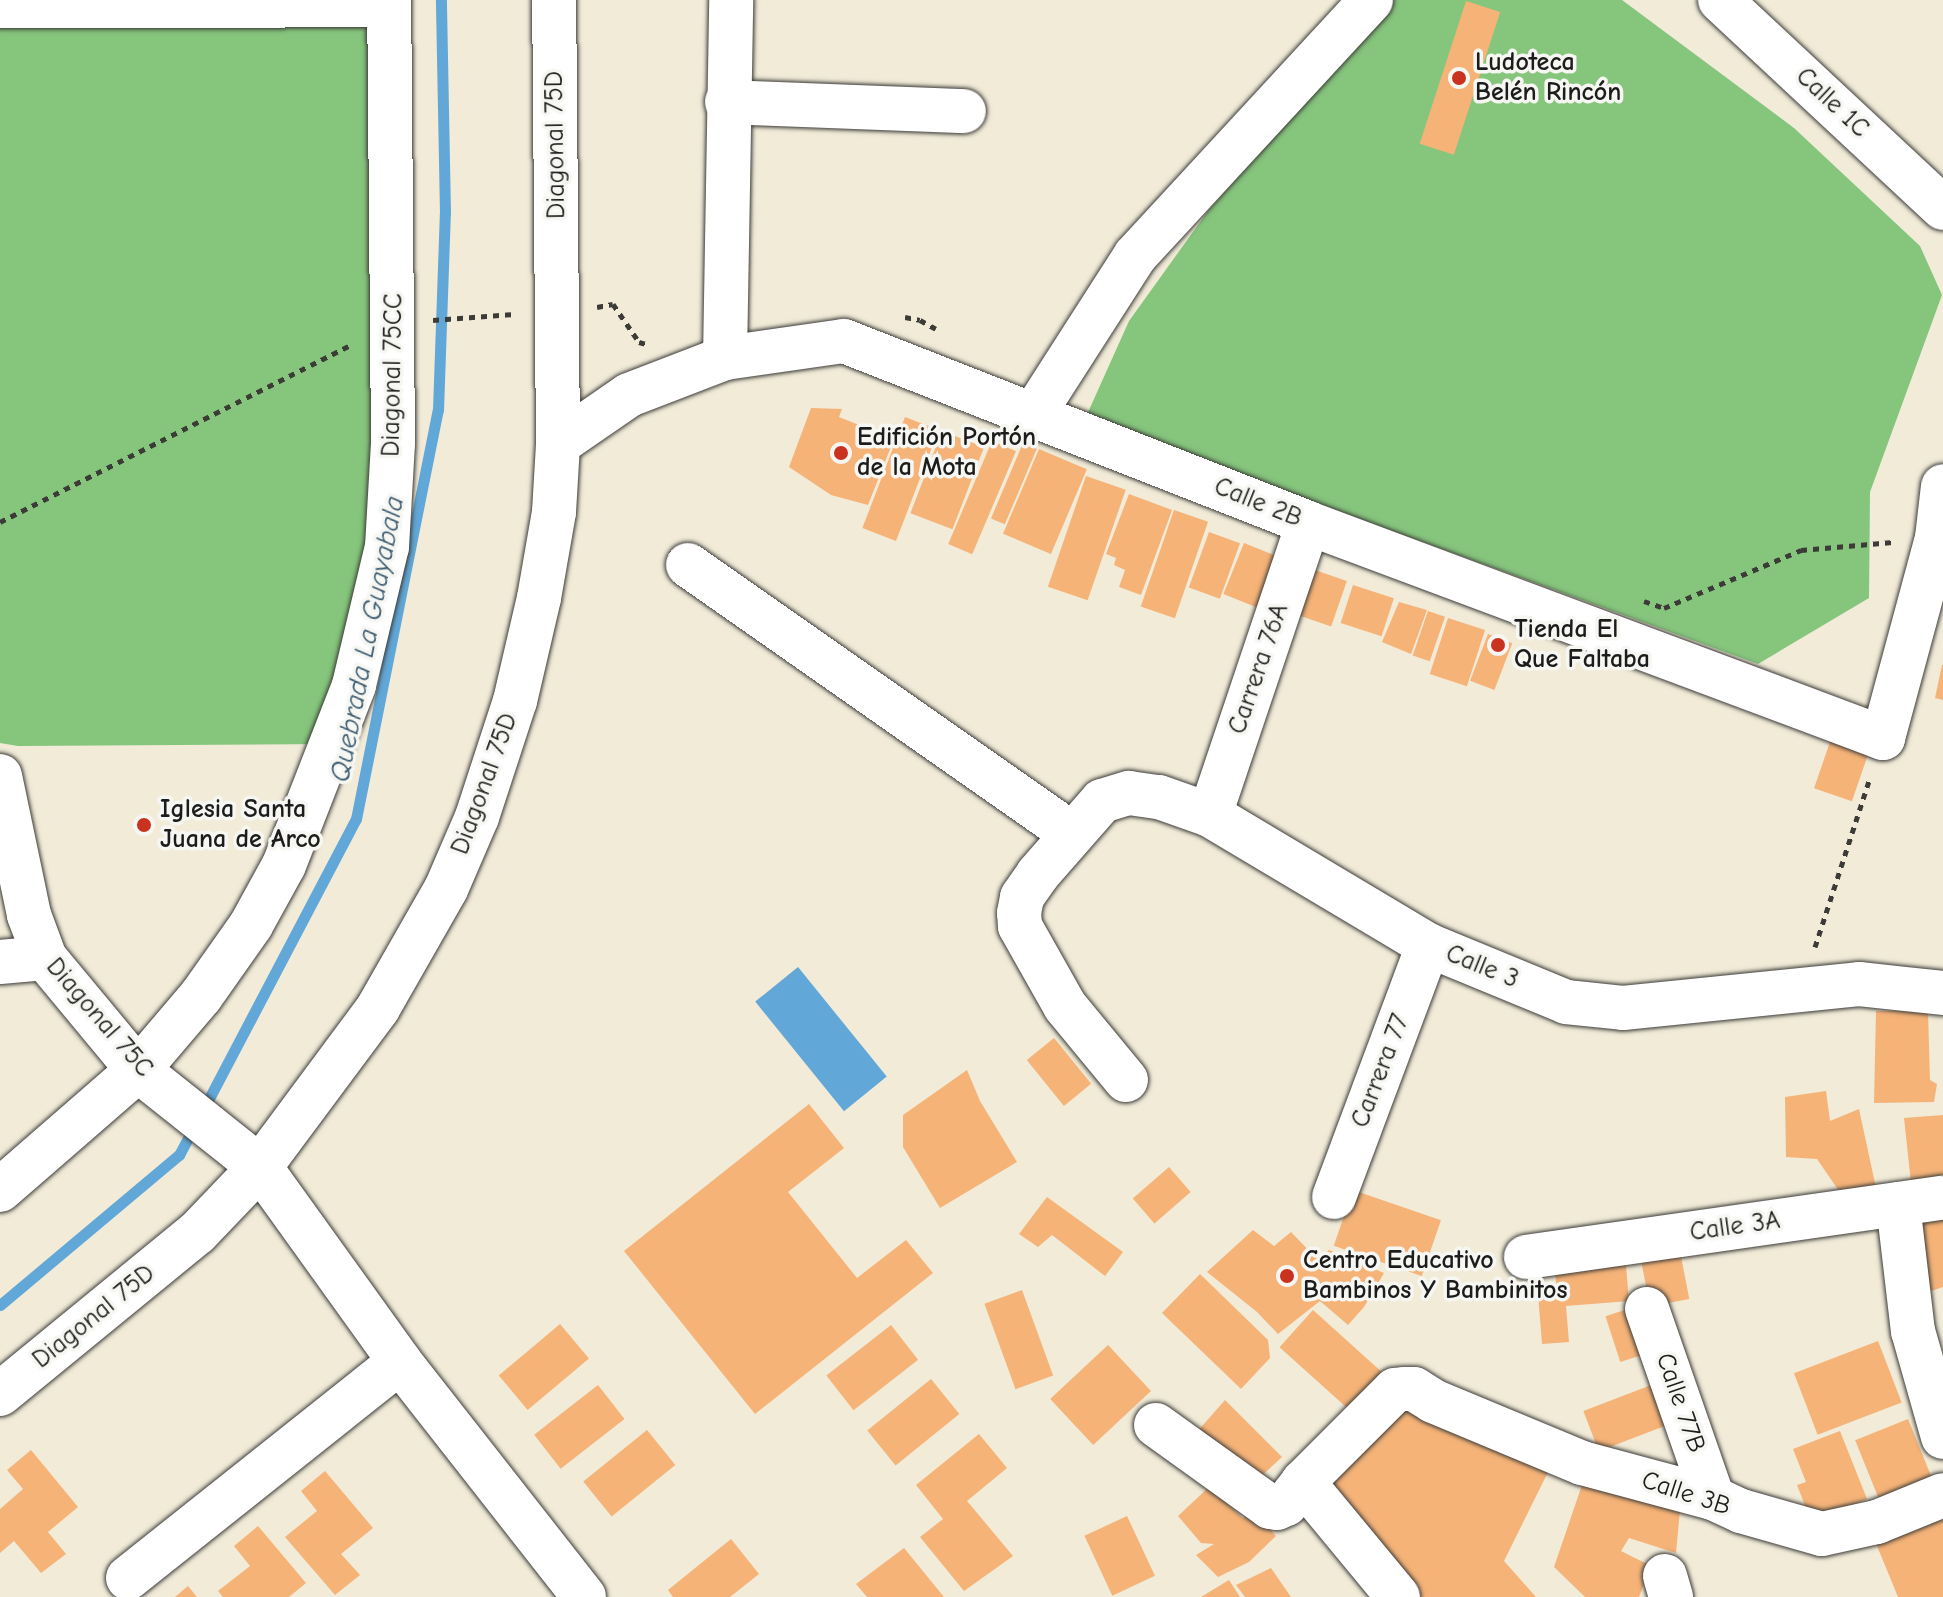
<!DOCTYPE html>
<html>
<head>
<meta charset="utf-8">
<style>
	body { margin:0 }
	#map { position:relative; width:1943px; height:1597px; overflow:hidden; background:#f1ebd8; font-family:"Comic Neue",sans-serif }
	div>[style] { position:absolute }
	[style*='--x'] { left:calc(var(--x)*1px); top:calc(var(--y)*1px); width:calc(var(--w)*1px); rotate:calc(var(--a)*1deg) }
	.green>* { inset:0; background:#85c57c }
	.water>* { inset:0; background:#61a7d7; transform-origin:0 0 }
	.stream>* { height:11px; margin:-5.5px; padding:0 5.5px; transform-origin:5.5px; border-radius:5.5px; background:#61a7d7 }
	.building>* { inset:0; background:#f5b378; transform-origin:0 0 }
	.path>* { height:5px; margin-top:-2.5px; transform-origin:0; background:repeating-linear-gradient(90deg,#3c3b38 0 6px,transparent 0 12px) }
	.roads { filter:drop-shadow(0 0 2px #3c3b38) drop-shadow(0 0 2px #3c3b38) }
	.minor>* { height:44px; margin:-22px; padding:0 22px; transform-origin:22px; border-radius:22px; background:#fff }
	.dots>* { width:22px; height:22px; translate:-50% -50%; box-sizing:border-box; border:4px solid #f6f6f2; border-radius:50% }
	span { translate:-50% -50%; white-space:nowrap; text-align:center; line-height:1.15; -webkit-text-stroke:7px #f6f6f2; paint-order:stroke }
	.poi-label { font-size:26px; color:#1c1c1c; font-weight:700 }
	.left { translate:0 -50%; text-align:left }
	.street-label { font-size:26px; color:#1c1c1c }
	.water-label { font-size:28px; color:#3b5b70; font-style:italic }
</style>
</head>
<body>
<div id="map">
	<div class="green">
		<i style="clip-path:polygon(1391px 0,1622px 0,1794px 128px,1920px 246px,1942px 295px,1870px 492px,1869px 598px,1758px 664px,1085px 419px,1129px 321px,1208px 211px)"></i>
		<i style="clip-path:polygon(389px 5px,393px 444px,332px 744px,18px 746px,0 743px,0 6px)"></i>
	</div>
	<div class="water">
		<i style="left:798px;top:967px;width:141px;height:55px;rotate:51deg"></i>
	</div>
	<div class="stream">
		<i style="--x:203;--y:1110;--w:329;--a:-62.3"></i>
		<i style="--x:356;--y:819;--w:417;--a:-78.7"></i>
		<i style="--x:438;--y:410;--w:197;--a:-88"></i>
		<i style="--x:445;--y:213;--w:213;--a:-91.1"></i>
		<i style="--x:0;--y:1305;--w:234;--a:-40"></i>
		<i style="--x:179;--y:1155;--w:34;--a:-62"></i>
	</div>
	<div class="building">
		<i style="left:1466px;top:1px;width:36px;height:150px;rotate:18deg"></i>
		<i style="clip-path:polygon(811px 408px,842px 409px,839px 417px,894px 439px,868px 505px,831px 495px,789px 467px)"></i>
		<i style="left:905px;top:417px;width:36px;height:119px;rotate:21deg"></i>
		<i style="left:942px;top:431px;width:45px;height:88px;rotate:21deg"></i>
		<i style="left:992px;top:441px;width:26px;height:112px;rotate:23deg"></i>
		<i style="left:1023px;top:443px;width:15px;height:82px;rotate:23deg"></i>
		<i style="left:1039px;top:449px;width:52px;height:92px;rotate:23deg"></i>
		<i style="left:1086px;top:476px;width:42px;height:117px;rotate:19deg"></i>
		<i style="clip-path:polygon(1129px 494px,1172px 510px,1141px 595px,1119px 587px,1125px 570px,1114px 565px,1116px 558px,1106px 554px)"></i>
		<i style="left:1174px;top:510px;width:36px;height:102px;rotate:19deg"></i>
		<i style="left:1209px;top:532px;width:33px;height:59px;rotate:20deg"></i>
		<i style="left:1244px;top:543px;width:41px;height:55px;rotate:22deg"></i>
		<i style="left:1309px;top:568px;width:40px;height:48px;rotate:19deg"></i>
		<i style="left:1353px;top:585px;width:43px;height:40px;rotate:18deg"></i>
		<i style="clip-path:polygon(1399px 602px,1427px 610px,1411px 654px,1382px 642px)"></i>
		<i style="left:1428px;top:611px;width:18px;height:47px;rotate:19deg"></i>
		<i style="left:1448px;top:618px;width:39px;height:59px;rotate:18deg"></i>
		<i style="left:1488px;top:634px;width:26px;height:50px;rotate:21deg"></i>
		<i style="clip-path:polygon(1942px 665px,1943px 665px,1943px 700px,1935px 698px)"></i>
		<i style="left:1831px;top:739px;width:40px;height:52px;rotate:19deg"></i>
		<i style="clip-path:polygon(1876px 1011px,1928px 1011px,1930px 1080px,1937px 1084px,1934px 1102px,1874px 1103px)"></i>
		<i style="left:1054px;top:1038px;width:59px;height:35px;rotate:51deg"></i>
		<i style="clip-path:polygon(967px 1070px,980px 1101px,1017px 1162px,940px 1208px,903px 1147px,903px 1115px)"></i>
		<i style="clip-path:polygon(1826px 1091px,1830px 1121px,1859px 1109px,1876px 1188px,1839px 1191px,1817px 1159px,1786px 1157px,1785px 1097px)"></i>
		<i style="clip-path:polygon(809px 1104px,844px 1148px,788px 1192px,857px 1278px,906px 1240px,933px 1273px,755px 1414px,624px 1251px)"></i>
		<i style="clip-path:polygon(1943px 1115px,1943px 1180px,1911px 1183px,1904px 1118px)"></i>
		<i style="left:1169px;top:1167px;width:33px;height:48px;rotate:49deg"></i>
		<i style="left:1353px;top:1190px;width:93px;height:59px;rotate:19deg"></i>
		<i style="clip-path:polygon(1047px 1197px,1123px 1252px,1105px 1276px,1052px 1235px,1038px 1247px,1019px 1234px)"></i>
		<i style="clip-path:polygon(1943px 1210px,1943px 1287px,1931px 1291px,1908px 1222px)"></i>
		<i style="clip-path:polygon(1253px 1230px,1274px 1246px,1291px 1232px,1317px 1259px,1329px 1250px,1384px 1273px,1364px 1307px,1348px 1325px,1320px 1301px,1278px 1334px,1257px 1312px,1207px 1272px)"></i>
		<i style="left:1678px;top:1241px;width:59px;height:40px;rotate:79deg"></i>
		<i style="clip-path:polygon(1625px 1254px,1629px 1301px,1566px 1306px,1569px 1342px,1542px 1344px,1538px 1294px,1557px 1293px,1554px 1259px)"></i>
		<i style="clip-path:polygon(1200px 1274px,1268px 1340px,1270px 1358px,1241px 1389px,1162px 1313px)"></i>
		<i style="left:1022px;top:1290px;width:91px;height:40px;rotate:70deg"></i>
		<i style="left:1634px;top:1307px;width:48px;height:30px;rotate:72deg"></i>
		<i style="left:1313px;top:1310px;width:94px;height:50px;rotate:42deg"></i>
		<i style="left:560px;top:1324px;width:45px;height:80px;rotate:50deg"></i>
		<i style="left:891px;top:1325px;width:44px;height:82px;rotate:52deg"></i>
		<i style="left:1878px;top:1341px;width:66px;height:90px;rotate:69deg"></i>
		<i style="left:1108px;top:1345px;width:63px;height:79px;rotate:47deg"></i>
		<i style="left:931px;top:1379px;width:45px;height:82px;rotate:51deg"></i>
		<i style="left:1659px;top:1382px;width:43px;height:81px;rotate:69deg"></i>
		<i style="left:598px;top:1385px;width:43px;height:81px;rotate:52deg"></i>
		<i style="clip-path:polygon(1409px 1390px,1553px 1462px,1504px 1561px,1536px 1597px,1409px 1597px,1309px 1482px)"></i>
		<i style="clip-path:polygon(1225px 1400px,1282px 1457px,1255px 1482px,1196px 1433px)"></i>
		<i style="left:1908px;top:1419px;width:62px;height:57px;rotate:68deg"></i>
		<i style="left:647px;top:1430px;width:45px;height:82px;rotate:51deg"></i>
		<i style="clip-path:polygon(1840px 1431px,1867px 1499px,1811px 1521px,1797px 1485px,1806px 1482px,1793px 1449px)"></i>
		<i style="clip-path:polygon(979px 1434px,1007px 1468px,967px 1501px,1013px 1556px,964px 1591px,920px 1537px,943px 1519px,916px 1485px)"></i>
		<i style="clip-path:polygon(31px 1450px,78px 1507px,48px 1532px,66px 1554px,41px 1573px,14px 1541px,0 1553px,0 1509px,23px 1489px,7px 1470px)"></i>
		<i style="clip-path:polygon(325px 1471px,373px 1528px,341px 1554px,360px 1575px,335px 1595px,285px 1537px,317px 1511px,301px 1491px)"></i>
		<i style="clip-path:polygon(1583px 1482px,1680px 1510px,1676px 1553px,1629px 1538px,1621px 1551px,1651px 1566px,1639px 1597px,1585px 1597px,1554px 1567px)"></i>
		<i style="clip-path:polygon(1209px 1487px,1243px 1518px,1254px 1512px,1276px 1536px,1249px 1562px,1218px 1577px,1196px 1555px,1214px 1544px,1201px 1543px,1178px 1516px)"></i>
		<i style="left:1127px;top:1516px;width:66px;height:47px;rotate:65deg"></i>
		<i style="clip-path:polygon(1943px 1518px,1943px 1597px,1898px 1597px,1875px 1541px)"></i>
		<i style="clip-path:polygon(258px 1526px,306px 1583px,289px 1597px,223px 1597px,218px 1591px,250px 1566px,234px 1546px)"></i>
		<i style="clip-path:polygon(731px 1539px,759px 1574px,730px 1597px,673px 1597px,668px 1590px)"></i>
		<i style="clip-path:polygon(904px 1548px,944px 1597px,867px 1597px,856px 1584px)"></i>
		<i style="clip-path:polygon(1271px 1568px,1291px 1597px,1245px 1597px,1236px 1585px)"></i>
		<i style="clip-path:polygon(1229px 1580px,1240px 1597px,1201px 1597px)"></i>
		<i style="clip-path:polygon(188px 1586px,197px 1597px,175px 1597px)"></i>
	</div>
	<div class="path">
		<i style="--x:597;--y:307;--w:16;--a:-11"></i>
		<i style="--x:613;--y:304;--w:46;--a:55.6"></i>
		<i style="--x:639;--y:342;--w:7;--a:16"></i>
		<i style="--x:905;--y:317;--w:15;--a:11"></i>
		<i style="--x:920;--y:320;--w:18;--a:29"></i>
		<i style="--x:433;--y:320;--w:82;--a:-4.2"></i>
		<i style="--x:0;--y:522;--w:395;--a:-26.8"></i>
		<i style="--x:1644;--y:601;--w:21;--a:19"></i>
		<i style="--x:1664;--y:608;--w:149;--a:-22.9"></i>
		<i style="--x:1801;--y:550;--w:92;--a:-5"></i>
		<i style="--x:1815;--y:947;--w:178;--a:-72"></i>
	</div>
	<div class="roads">
		<div class="minor">
			<i style="--x:1720;--y:0;--w:305;--a:43"></i>
			<i style="--x:0;--y:6;--w:389;--a:-0.1"></i>
			<i style="--x:727;--y:102;--w:237;--a:2.2"></i>
			<i style="--x:725;--y:358;--w:358;--a:-89"></i>
			<i style="--x:1033;--y:415;--w:189;--a:-57.3"></i>
			<i style="--x:1135;--y:256;--w:348;--a:-47.3"></i>
			<i style="--x:558;--y:444;--w:86;--a:-34.6"></i>
			<i style="--x:629;--y:395;--w:103;--a:-21.1"></i>
			<i style="--x:725;--y:358;--w:120;--a:-8.1"></i>
			<i style="--x:844;--y:341;--w:498;--a:21.4"></i>
			<i style="--x:1308;--y:523;--w:614;--a:20.5"></i>
			<i style="--x:1883;--y:738;--w:207;--a:-74.9"></i>
			<i style="--x:1937;--y:538;--w:52;--a:-83.4"></i>
			<i style="--x:688;--y:565;--w:469;--a:35"></i>
			<i style="--x:0;--y:776;--w:142;--a:78.2"></i>
			<i style="--x:29;--y:915;--w:46;--a:69.6"></i>
			<i style="--x:45;--y:958;--w:146;--a:50.3"></i>
			<i style="--x:138;--y:1070;--w:156;--a:38.5"></i>
			<i style="--x:260;--y:1167;--w:240;--a:54.3"></i>
			<i style="--x:400;--y:1362;--w:298;--a:51.9"></i>
			<i style="--x:1210;--y:815;--w:308;--a:-71.4"></i>
			<i style="--x:0;--y:962;--w:45;--a:-5.1"></i>
			<i style="--x:1126;--y:1080;--w:96;--a:-129.5"></i>
			<i style="--x:1065;--y:1006;--w:92;--a:-119.4"></i>
			<i style="--x:1020;--y:926;--w:13;--a:-94"></i>
			<i style="--x:1019;--y:913;--w:16;--a:-79"></i>
			<i style="--x:1022;--y:897;--w:28;--a:-55"></i>
			<i style="--x:1038;--y:874;--w:97;--a:-48.8"></i>
			<i style="--x:1102;--y:801;--w:28;--a:-17"></i>
			<i style="--x:1129;--y:793;--w:30;--a:8"></i>
			<i style="--x:1159;--y:797;--w:54;--a:19.4"></i>
			<i style="--x:1210;--y:815;--w:254;--a:30.8"></i>
			<i style="--x:1428;--y:945;--w:149;--a:22.4"></i>
			<i style="--x:1566;--y:1002;--w:57;--a:6"></i>
			<i style="--x:1623;--y:1008;--w:237;--a:-5.8"></i>
			<i style="--x:1859;--y:984;--w:84;--a:6.1"></i>
			<i style="--x:0;--y:1190;--w:183;--a:-41"></i>
			<i style="--x:138;--y:1070;--w:97;--a:-49.6"></i>
			<i style="--x:201;--y:996;--w:87;--a:-54.8"></i>
			<i style="--x:251;--y:925;--w:68;--a:-61.2"></i>
			<i style="--x:284;--y:865;--w:193;--a:-68.7"></i>
			<i style="--x:354;--y:685;--w:142;--a:-76.6"></i>
			<i style="--x:387;--y:547;--w:103;--a:-86.7"></i>
			<i style="--x:393;--y:444;--w:444;--a:-90.5"></i>
			<i style="--x:1334;--y:1197;--w:269;--a:-69.5"></i>
			<i style="--x:1898;--y:1204;--w:128;--a:83.3"></i>
			<i style="--x:1913;--y:1331;--w:110;--a:74.2"></i>
			<i style="--x:1526;--y:1257;--w:421;--a:-8.1"></i>
			<i style="--x:1647;--y:1309;--w:200;--a:70.8"></i>
			<i style="--x:0;--y:1394;--w:254;--a:-39.3"></i>
			<i style="--x:197;--y:1233;--w:91;--a:-46.3"></i>
			<i style="--x:260;--y:1167;--w:198;--a:-53.4"></i>
			<i style="--x:378;--y:1008;--w:137;--a:-60.3"></i>
			<i style="--x:446;--y:889;--w:78;--a:-66.7"></i>
			<i style="--x:477;--y:817;--w:122;--a:-71.9"></i>
			<i style="--x:515;--y:701;--w:106;--a:-76.9"></i>
			<i style="--x:539;--y:598;--w:87;--a:-80.1"></i>
			<i style="--x:554;--y:512;--w:68;--a:-86.6"></i>
			<i style="--x:558;--y:444;--w:444;--a:-90.5"></i>
			<i style="--x:1156;--y:1425;--w:140;--a:35.7"></i>
			<i style="--x:1270;--y:1507;--w:7;--a:8"></i>
			<i style="--x:1277;--y:1508;--w:10;--a:-24"></i>
			<i style="--x:1286;--y:1504;--w:28;--a:-52"></i>
			<i style="--x:1303;--y:1482;--w:130;--a:-45"></i>
			<i style="--x:1395;--y:1390;--w:9;--a:-6"></i>
			<i style="--x:1404;--y:1389;--w:10;--a:0"></i>
			<i style="--x:1414;--y:1389;--w:22;--a:32"></i>
			<i style="--x:1433;--y:1401;--w:161;--a:22.6"></i>
			<i style="--x:1582;--y:1463;--w:136;--a:15"></i>
			<i style="--x:1713;--y:1498;--w:31;--a:25"></i>
			<i style="--x:1741;--y:1511;--w:84;--a:15.9"></i>
			<i style="--x:1822;--y:1534;--w:56;--a:-12.3"></i>
			<i style="--x:1877;--y:1522;--w:71;--a:-22.2"></i>
			<i style="--x:1303;--y:1482;--w:149;--a:50.4"></i>
			<i style="--x:1665;--y:1576;--w:22;--a:74"></i>
			<i style="--x:128;--y:1578;--w:347;--a:-38.5"></i>
		</div>
	</div>
	<div class="dots">
		<i style="left:1459px;top:78px;background:#c8321e"></i>
		<i style="left:841px;top:453px;background:#c8321e"></i>
		<i style="left:1498px;top:645px;background:#c8321e"></i>
		<i style="left:144px;top:825px;background:#c8321e"></i>
		<i style="left:1287px;top:1276px;background:#c8321e"></i>
	</div>
	<div class="poi-label">
		<span class="left" style="left:1475px;top:78px">Ludoteca<br>Belén Rincón</span>
		<span class="left" style="left:857px;top:453px">Edifición Portón<br>de la Mota</span>
		<span class="left" style="left:1514px;top:645px">Tienda El<br>Que Faltaba</span>
		<span class="left" style="left:160px;top:825px">Iglesia Santa<br>Juana de Arco</span>
		<span class="left" style="left:1303px;top:1276px">Centro Educativo<br>Bambinos Y Bambinitos</span>
	</div>
	<div class="street-label">
		<span style="left:1832px;top:103px;rotate:43deg">Calle 1C</span>
		<span style="left:556px;top:145px;rotate:-91deg">Diagonal 75D</span>
		<span style="left:393px;top:375px;rotate:-89deg">Diagonal 75CC</span>
		<span style="left:1258px;top:503px;rotate:22deg">Calle 2B</span>
		<span style="left:1259px;top:669px;rotate:-71deg">Carrera 76A</span>
		<span style="left:485px;top:784px;rotate:-70deg">Diagonal 75D</span>
		<span style="left:1482px;top:967px;rotate:22deg">Calle 3</span>
		<span style="left:99px;top:1018px;rotate:49deg">Diagonal 75C</span>
		<span style="left:1381px;top:1071px;rotate:-69deg">Carrera 77</span>
		<span style="left:1735px;top:1227px;rotate:-8deg">Calle 3A</span>
		<span style="left:94px;top:1317px;rotate:-39deg">Diagonal 75D</span>
		<span style="left:1680px;top:1403px;rotate:71deg">Calle 77B</span>
		<span style="left:1686px;top:1494px;rotate:18deg">Calle 3B</span>
	</div>
	<div class="water-label">
		<span style="left:367px;top:639px;rotate:-79deg">Quebrada La Guayabala</span>
	</div>
</div>
</body>
</html>
